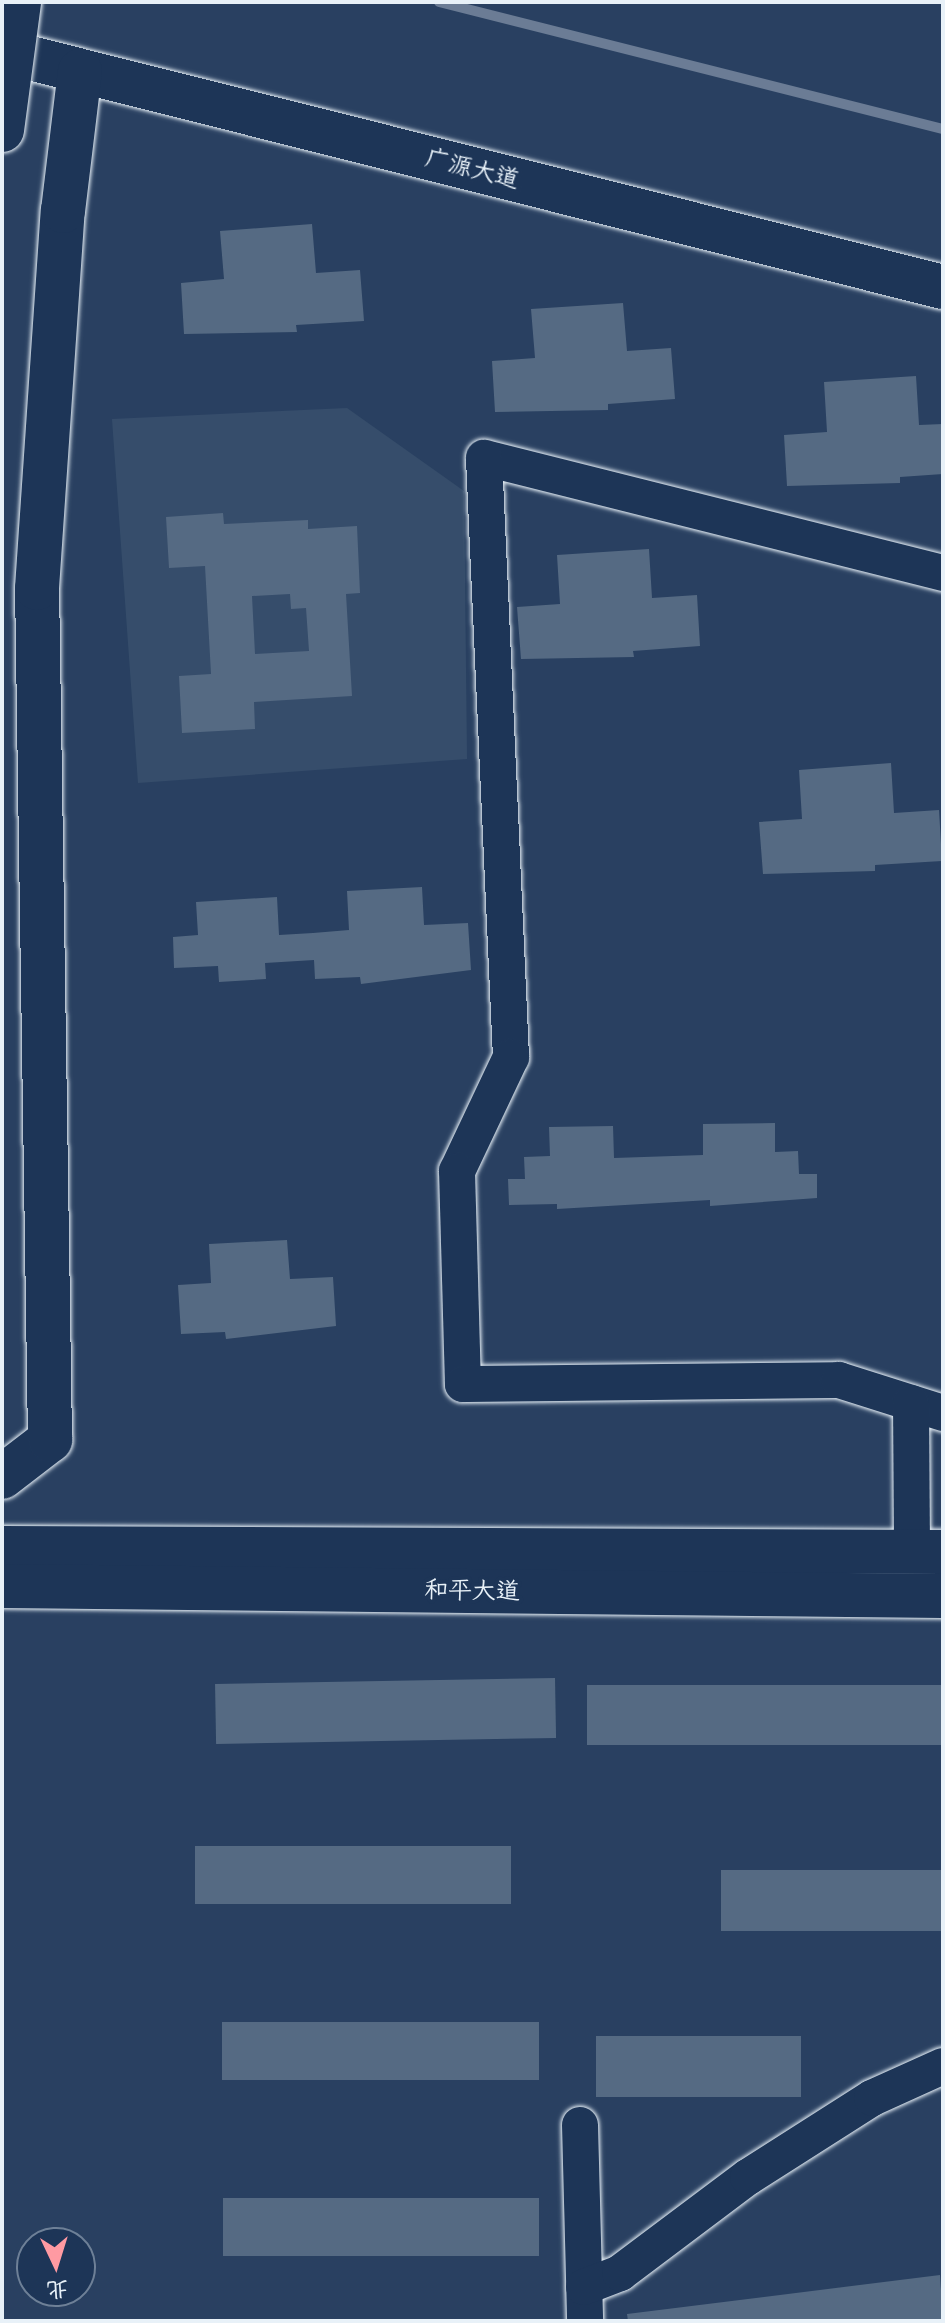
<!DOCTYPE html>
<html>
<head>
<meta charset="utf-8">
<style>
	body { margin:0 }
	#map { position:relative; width:945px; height:2323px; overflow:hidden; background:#294061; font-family:"Shantell Sans","LXGW WenKai TC",sans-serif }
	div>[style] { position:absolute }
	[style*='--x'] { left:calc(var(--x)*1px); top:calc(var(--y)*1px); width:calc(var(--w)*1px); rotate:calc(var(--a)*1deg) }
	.built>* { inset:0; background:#364d6b }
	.stream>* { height:10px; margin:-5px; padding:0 5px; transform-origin:5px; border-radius:5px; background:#6b7c95 }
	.building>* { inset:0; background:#556a83; transform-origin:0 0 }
	.roads { filter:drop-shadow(0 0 2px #e8f1f8) drop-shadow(0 0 2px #e8f1f8) }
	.street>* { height:36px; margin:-18px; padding:0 18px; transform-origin:18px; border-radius:18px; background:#1d3557 }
	.secondary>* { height:44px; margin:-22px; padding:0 22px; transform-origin:22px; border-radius:22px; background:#1d3557 }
	.bridges { filter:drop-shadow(0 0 2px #e8f1f8) drop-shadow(0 0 2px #e8f1f8) }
	.primary-bridge>* { height:44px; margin:-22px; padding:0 22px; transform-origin:22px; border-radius:22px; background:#1d3557 }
	span { translate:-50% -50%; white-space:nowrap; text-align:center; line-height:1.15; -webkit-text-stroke:8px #1d3557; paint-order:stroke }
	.street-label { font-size:24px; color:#e8f1f8 }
	.frame { position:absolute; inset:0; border:4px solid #e8f1f8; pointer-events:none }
	.north { position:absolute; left:16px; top:2227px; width:80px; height:80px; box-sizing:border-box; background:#1d3557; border:2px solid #6e8097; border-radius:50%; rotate:176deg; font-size:22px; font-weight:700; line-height:32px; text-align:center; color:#e8f1f8 }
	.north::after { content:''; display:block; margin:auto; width:28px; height:36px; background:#ff9aa2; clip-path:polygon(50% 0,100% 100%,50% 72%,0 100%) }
</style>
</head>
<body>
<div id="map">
	<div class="built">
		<i style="clip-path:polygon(347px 408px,464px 491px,467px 759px,138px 783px,112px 419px)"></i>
	</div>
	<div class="stream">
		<i style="--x:439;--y:2;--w:520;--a:14.14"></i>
	</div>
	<div class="building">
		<i style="clip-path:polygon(312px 224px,316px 273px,360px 270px,364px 321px,296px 325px,297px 332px,184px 334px,181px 283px,224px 279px,220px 231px)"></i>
		<i style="clip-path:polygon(623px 303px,627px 351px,671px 348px,675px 399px,608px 404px,608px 410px,495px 412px,492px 361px,535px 358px,531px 309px)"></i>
		<i style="clip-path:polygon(916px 376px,919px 425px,943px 424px,943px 474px,900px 477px,900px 483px,787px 486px,784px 435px,827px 432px,824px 382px)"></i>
		<i style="clip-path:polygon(evenodd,223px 513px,224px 524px,308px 520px,308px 529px,357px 526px,360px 593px,346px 594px,352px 696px,254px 702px,255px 729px,182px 733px,179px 676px,211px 674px,205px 566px,169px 568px,166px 517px,223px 513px,290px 594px,291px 609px,306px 608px,309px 651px,255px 654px,252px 596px,290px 594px)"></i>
		<i style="clip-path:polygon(649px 549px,652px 598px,697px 595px,700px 646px,633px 651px,634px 657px,521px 659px,517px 607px,560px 604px,557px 555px)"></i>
		<i style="clip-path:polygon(891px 763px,894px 813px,939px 810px,942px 861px,875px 865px,875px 871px,763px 874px,759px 822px,802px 819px,799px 770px)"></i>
		<i style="clip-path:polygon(422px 887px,424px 925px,468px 923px,471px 970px,361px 984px,360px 977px,315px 979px,314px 960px,265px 963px,266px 979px,219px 982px,218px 966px,174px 968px,173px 937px,198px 935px,196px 902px,277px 897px,279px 935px,313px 933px,349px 930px,347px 891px)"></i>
		<i style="clip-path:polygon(775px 1123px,775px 1152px,798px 1151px,799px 1174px,817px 1174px,817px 1198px,710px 1206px,710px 1200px,557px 1209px,557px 1204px,509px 1205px,508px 1179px,525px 1179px,524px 1157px,550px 1156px,549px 1127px,613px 1126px,614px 1158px,703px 1155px,703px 1124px)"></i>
		<i style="clip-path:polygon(287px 1240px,290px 1279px,333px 1277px,336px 1326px,226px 1339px,225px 1332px,181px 1334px,178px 1285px,211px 1283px,209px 1244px)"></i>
		<i style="left:555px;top:1678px;width:60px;height:340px;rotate:89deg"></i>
		<i style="left:943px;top:1685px;width:60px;height:356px;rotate:90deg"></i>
		<i style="left:511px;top:1846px;width:58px;height:316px;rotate:90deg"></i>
		<i style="left:943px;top:1870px;width:61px;height:222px;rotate:90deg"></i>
		<i style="left:539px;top:2022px;width:58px;height:317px;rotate:90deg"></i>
		<i style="left:596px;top:2036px;width:205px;height:61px"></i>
		<i style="left:539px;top:2198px;width:58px;height:316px;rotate:90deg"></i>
		<i style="clip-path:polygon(940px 2275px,943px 2321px,628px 2321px,627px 2314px)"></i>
	</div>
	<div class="roads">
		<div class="street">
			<i style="--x:943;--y:573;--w:473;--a:-165.9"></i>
			<i style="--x:484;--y:458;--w:600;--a:87.42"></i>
			<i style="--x:511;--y:1057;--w:126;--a:115.3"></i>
			<i style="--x:457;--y:1171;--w:213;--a:88.4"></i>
			<i style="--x:463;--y:1384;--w:376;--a:-0.6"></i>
			<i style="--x:839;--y:1380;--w:109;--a:17.6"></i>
			<i style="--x:911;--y:1403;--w:149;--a:89.6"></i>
			<i style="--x:580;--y:2125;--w:196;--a:88.5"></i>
			<i style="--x:584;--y:2287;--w:39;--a:-21"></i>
			<i style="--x:620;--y:2273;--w:160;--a:-36.9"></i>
			<i style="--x:748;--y:2177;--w:147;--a:-32.5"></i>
			<i style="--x:872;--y:2098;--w:78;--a:-24.3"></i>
		</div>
		<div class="secondary">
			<i style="--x:2;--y:51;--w:970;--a:14.08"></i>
			<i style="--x:2;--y:1477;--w:61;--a:-37.6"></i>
			<i style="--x:50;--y:1440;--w:852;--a:-90.87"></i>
			<i style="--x:37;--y:588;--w:378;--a:-86.1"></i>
			<i style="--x:63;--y:211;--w:141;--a:-83.1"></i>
			<i style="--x:2;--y:1548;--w:941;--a:0.24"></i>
			<i style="--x:2;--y:1586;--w:941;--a:0.61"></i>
		</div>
	</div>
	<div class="bridges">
		<div class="primary-bridge">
			<i style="--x:2;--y:130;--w:129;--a:-82.4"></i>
		</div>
	</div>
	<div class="street-label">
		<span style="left:472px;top:169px;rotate:14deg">广源大道</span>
		<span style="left:472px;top:1591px;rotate:1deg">和平大道</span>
	</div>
	<div class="frame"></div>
	<div class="north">北</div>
</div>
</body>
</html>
